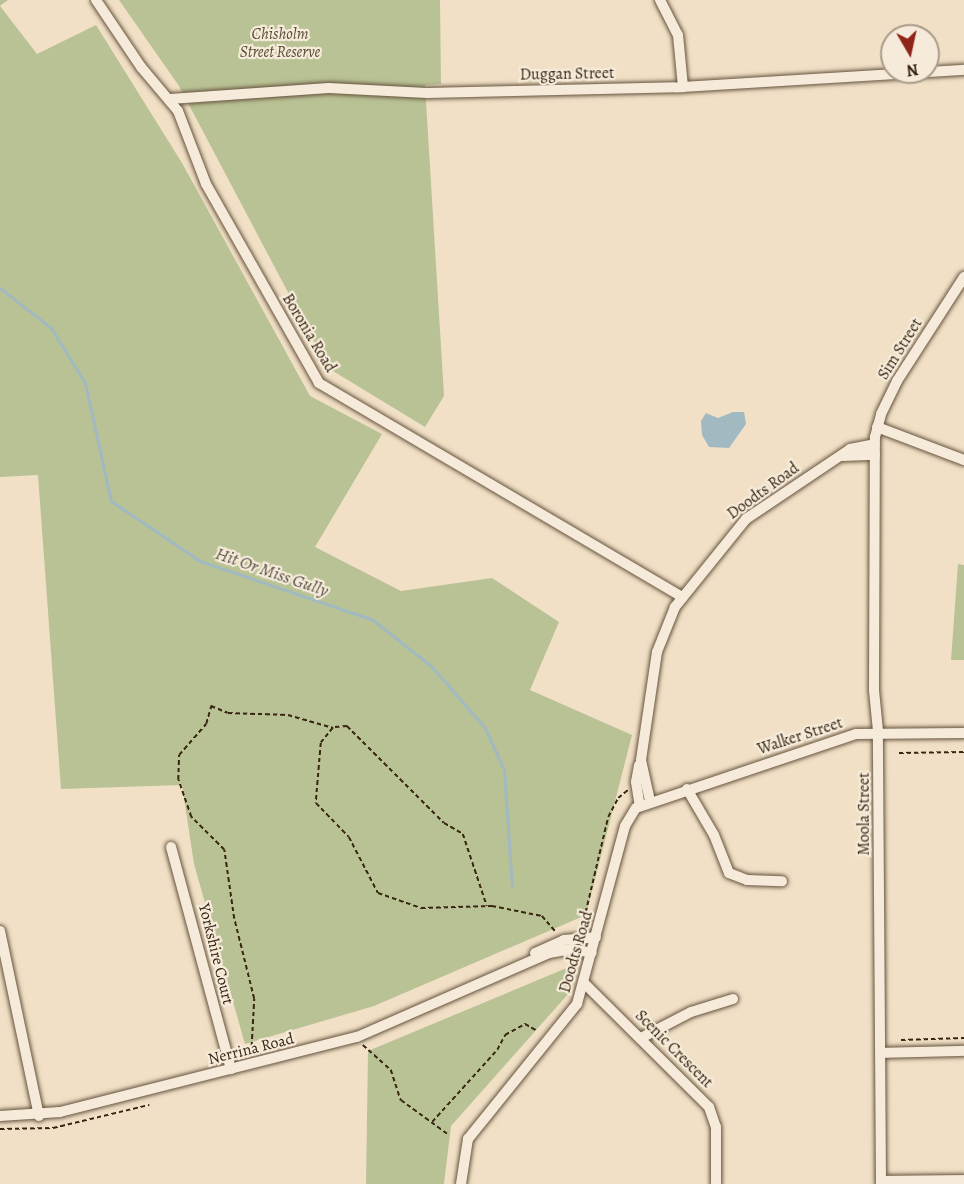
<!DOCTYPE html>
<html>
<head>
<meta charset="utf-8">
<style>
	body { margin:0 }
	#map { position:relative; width:964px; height:1184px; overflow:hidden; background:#f1e0c6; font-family:Alegreya,serif }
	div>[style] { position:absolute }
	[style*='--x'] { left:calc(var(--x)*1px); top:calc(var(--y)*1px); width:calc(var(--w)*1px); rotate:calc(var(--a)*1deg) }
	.green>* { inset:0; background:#b9c295 }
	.water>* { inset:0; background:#a1bac1 }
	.stream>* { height:3px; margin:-1.5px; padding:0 1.5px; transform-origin:1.5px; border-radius:1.5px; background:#a1bac1 }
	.path>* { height:1.5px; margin-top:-0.75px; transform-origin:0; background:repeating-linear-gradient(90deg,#372411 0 4.5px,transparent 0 7.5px) }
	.roads { filter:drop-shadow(0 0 2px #66533e) drop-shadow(0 0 2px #66533e) }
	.minor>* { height:10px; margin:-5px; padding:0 5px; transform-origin:5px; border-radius:5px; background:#f6ebda }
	span { translate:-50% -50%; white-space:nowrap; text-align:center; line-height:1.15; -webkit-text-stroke:4.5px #f6ebda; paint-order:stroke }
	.park-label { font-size:16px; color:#584c32; font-style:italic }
	.street-label { font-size:16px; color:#372411 }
	.water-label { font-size:18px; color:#575146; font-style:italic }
	.north { position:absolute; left:880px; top:24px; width:60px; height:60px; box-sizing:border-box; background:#f6ebda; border:2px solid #aa9b8a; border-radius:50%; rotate:171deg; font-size:16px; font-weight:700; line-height:24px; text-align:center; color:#372411 }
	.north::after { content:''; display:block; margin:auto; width:21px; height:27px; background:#8f2418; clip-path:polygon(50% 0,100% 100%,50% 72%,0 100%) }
</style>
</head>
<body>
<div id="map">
	<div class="green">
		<i style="clip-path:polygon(0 0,8px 0,0 6px,37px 54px,96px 25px,182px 163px,310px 396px,382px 434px,315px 547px,401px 591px,492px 578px,559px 622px,530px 690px,632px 735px,586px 915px,374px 1006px,245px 1044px,194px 864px,182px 785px,61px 789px,38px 475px,0 477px)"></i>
		<i style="clip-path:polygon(119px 0,440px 0,441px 84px,425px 85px,444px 396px,425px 427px,328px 368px,179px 86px)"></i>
		<i style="clip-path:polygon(958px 564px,964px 565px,964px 660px,951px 660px)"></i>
		<i style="clip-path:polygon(569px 967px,569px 993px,451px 1126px,444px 1184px,366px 1184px,368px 1051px)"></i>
	</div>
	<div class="water">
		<i style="clip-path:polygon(733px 412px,744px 412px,746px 424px,729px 448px,709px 447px,702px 435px,701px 421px,706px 413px,718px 418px)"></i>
	</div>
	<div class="stream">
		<i style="--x:0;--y:288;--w:65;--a:38.1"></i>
		<i style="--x:51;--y:328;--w:65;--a:58.3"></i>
		<i style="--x:85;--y:383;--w:121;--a:77.6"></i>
		<i style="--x:111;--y:501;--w:107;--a:34"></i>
		<i style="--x:200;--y:561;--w:183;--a:18.8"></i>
		<i style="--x:373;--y:620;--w:75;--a:38.5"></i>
		<i style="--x:432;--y:667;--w:81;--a:49"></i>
		<i style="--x:485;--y:728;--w:46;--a:65.7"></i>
		<i style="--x:504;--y:770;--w:116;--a:86.1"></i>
	</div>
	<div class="path">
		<i style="--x:335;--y:727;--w:12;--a:-5"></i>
		<i style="--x:347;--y:726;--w:137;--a:45"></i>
		<i style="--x:444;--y:823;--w:22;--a:30"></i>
		<i style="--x:463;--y:834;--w:76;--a:71.6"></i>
		<i style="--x:899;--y:753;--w:65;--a:-0.9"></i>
		<i style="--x:582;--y:927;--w:113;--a:-76.7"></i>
		<i style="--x:608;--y:817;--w:21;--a:-62"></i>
		<i style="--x:618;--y:798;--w:13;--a:-39"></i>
		<i style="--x:901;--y:1040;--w:63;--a:-1.8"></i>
		<i style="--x:363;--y:1045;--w:38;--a:42"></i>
		<i style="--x:391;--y:1070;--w:32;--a:72"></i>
		<i style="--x:401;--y:1100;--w:59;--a:36.1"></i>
		<i style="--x:251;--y:1054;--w:55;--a:-86.9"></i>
		<i style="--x:254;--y:999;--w:82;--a:-104"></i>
		<i style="--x:234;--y:919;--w:70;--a:-98.2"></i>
		<i style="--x:224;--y:850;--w:47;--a:-135"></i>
		<i style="--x:191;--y:817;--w:39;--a:-109"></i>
		<i style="--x:178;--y:780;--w:25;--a:-88"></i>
		<i style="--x:179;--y:755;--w:41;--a:-48.9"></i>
		<i style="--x:206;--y:724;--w:19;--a:-74"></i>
		<i style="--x:211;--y:706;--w:18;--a:22"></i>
		<i style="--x:228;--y:713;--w:60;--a:1.9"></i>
		<i style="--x:288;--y:715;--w:47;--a:16.1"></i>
		<i style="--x:333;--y:728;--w:19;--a:129"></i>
		<i style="--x:321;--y:743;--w:60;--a:94.8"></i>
		<i style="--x:316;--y:803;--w:47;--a:45.9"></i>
		<i style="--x:349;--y:837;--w:63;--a:62.6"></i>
		<i style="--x:378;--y:893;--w:46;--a:19.2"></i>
		<i style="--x:421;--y:908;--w:71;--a:-1.6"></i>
		<i style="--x:492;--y:906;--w:51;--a:11.3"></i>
		<i style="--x:542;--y:916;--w:21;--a:49"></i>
		<i style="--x:432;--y:1122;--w:97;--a:-47.9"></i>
		<i style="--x:497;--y:1050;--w:17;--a:-62"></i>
		<i style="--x:505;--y:1035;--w:23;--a:-29"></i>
		<i style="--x:525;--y:1024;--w:13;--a:29"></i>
		<i style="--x:0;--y:1129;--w:53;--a:-1.1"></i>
		<i style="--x:53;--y:1128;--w:99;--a:-13.5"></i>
	</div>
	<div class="roads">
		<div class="minor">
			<i style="--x:96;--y:0;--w:81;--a:56.1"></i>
			<i style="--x:141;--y:67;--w:57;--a:49.9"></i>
			<i style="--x:178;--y:111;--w:78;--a:69"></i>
			<i style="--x:206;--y:184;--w:229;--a:60.4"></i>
			<i style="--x:319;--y:383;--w:422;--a:30.5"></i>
			<i style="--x:660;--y:0;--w:39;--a:63"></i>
			<i style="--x:678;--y:35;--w:52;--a:84.5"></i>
			<i style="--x:170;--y:99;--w:159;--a:-4"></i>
			<i style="--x:329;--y:88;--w:98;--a:2.9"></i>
			<i style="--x:427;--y:93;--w:256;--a:-1.3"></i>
			<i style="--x:683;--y:87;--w:282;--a:-3.5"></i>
			<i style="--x:877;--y:427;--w:93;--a:20.8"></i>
			<i style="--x:842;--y:456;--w:33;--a:-2"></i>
			<i style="--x:639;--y:765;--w:17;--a:100"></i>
			<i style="--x:636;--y:782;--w:24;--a:81"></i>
			<i style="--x:687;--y:789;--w:53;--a:59.6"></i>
			<i style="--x:714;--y:835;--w:41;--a:68.5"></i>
			<i style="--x:729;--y:873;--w:19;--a:21"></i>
			<i style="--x:747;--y:880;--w:35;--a:2"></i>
			<i style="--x:650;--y:801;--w:42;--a:-102.4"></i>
			<i style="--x:641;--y:760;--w:109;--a:-81.6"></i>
			<i style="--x:657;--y:652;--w:48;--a:-68.2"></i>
			<i style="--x:675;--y:607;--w:113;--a:-51.1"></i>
			<i style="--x:746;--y:519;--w:125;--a:-33.9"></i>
			<i style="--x:850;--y:449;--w:25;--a:-11"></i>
			<i style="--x:171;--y:847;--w:230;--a:74.9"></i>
			<i style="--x:0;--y:931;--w:189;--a:78.1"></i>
			<i style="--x:535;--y:953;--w:32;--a:-24"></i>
			<i style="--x:564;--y:940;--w:32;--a:-5"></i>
			<i style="--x:585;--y:984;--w:175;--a:44.8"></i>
			<i style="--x:709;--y:1107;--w:21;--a:71"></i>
			<i style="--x:716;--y:1127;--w:57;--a:90"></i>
			<i style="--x:641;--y:1038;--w:56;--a:-27.5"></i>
			<i style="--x:691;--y:1012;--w:44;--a:-17.2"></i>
			<i style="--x:881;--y:1053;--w:83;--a:-1.4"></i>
			<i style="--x:0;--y:1116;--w:60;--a:-3.8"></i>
			<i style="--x:60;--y:1112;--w:306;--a:-14.2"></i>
			<i style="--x:357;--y:1037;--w:210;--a:-23.6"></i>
			<i style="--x:549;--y:953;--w:23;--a:-10"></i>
			<i style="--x:572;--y:949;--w:20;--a:11"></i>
			<i style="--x:881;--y:1181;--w:83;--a:-0.7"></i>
			<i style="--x:461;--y:1184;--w:46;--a:-81.2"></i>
			<i style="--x:468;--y:1139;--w:174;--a:-51.1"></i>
			<i style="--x:577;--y:1004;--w:184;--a:-74.9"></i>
			<i style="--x:625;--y:826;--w:21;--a:-59"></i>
			<i style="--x:636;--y:808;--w:232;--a:-18.6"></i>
			<i style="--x:856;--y:734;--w:108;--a:-0.5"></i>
			<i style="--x:881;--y:1184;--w:453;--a:-90.4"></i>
			<i style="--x:878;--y:731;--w:41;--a:-95.6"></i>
			<i style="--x:874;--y:690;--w:253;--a:-89.8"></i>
			<i style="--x:875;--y:437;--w:24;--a:-75"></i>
			<i style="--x:881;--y:414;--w:37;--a:-64"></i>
			<i style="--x:897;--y:381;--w:124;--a:-57.2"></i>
		</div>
	</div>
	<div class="park-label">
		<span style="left:280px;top:43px">Chisholm<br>Street Reserve</span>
	</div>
	<div class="street-label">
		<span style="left:567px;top:74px;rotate:-1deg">Duggan Street</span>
		<span style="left:309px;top:333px;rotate:59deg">Boronia Road</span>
		<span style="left:900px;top:349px;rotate:-58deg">Sim Street</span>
		<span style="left:763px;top:491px;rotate:-36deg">Doodts Road</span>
		<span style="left:800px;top:736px;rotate:-18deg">Walker Street</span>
		<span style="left:864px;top:814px;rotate:-90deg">Moola Street</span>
		<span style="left:576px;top:952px;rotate:-74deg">Doodts Road</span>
		<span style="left:216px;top:954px;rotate:76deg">Yorkshire Court</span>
		<span style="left:251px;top:1049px;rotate:-14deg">Nerrina Road</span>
		<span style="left:674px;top:1049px;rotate:45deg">Scenic Crescent</span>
	</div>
	<div class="water-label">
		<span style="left:272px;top:572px;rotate:19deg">Hit Or Miss Gully</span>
	</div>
	<div class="north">N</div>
</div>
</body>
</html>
